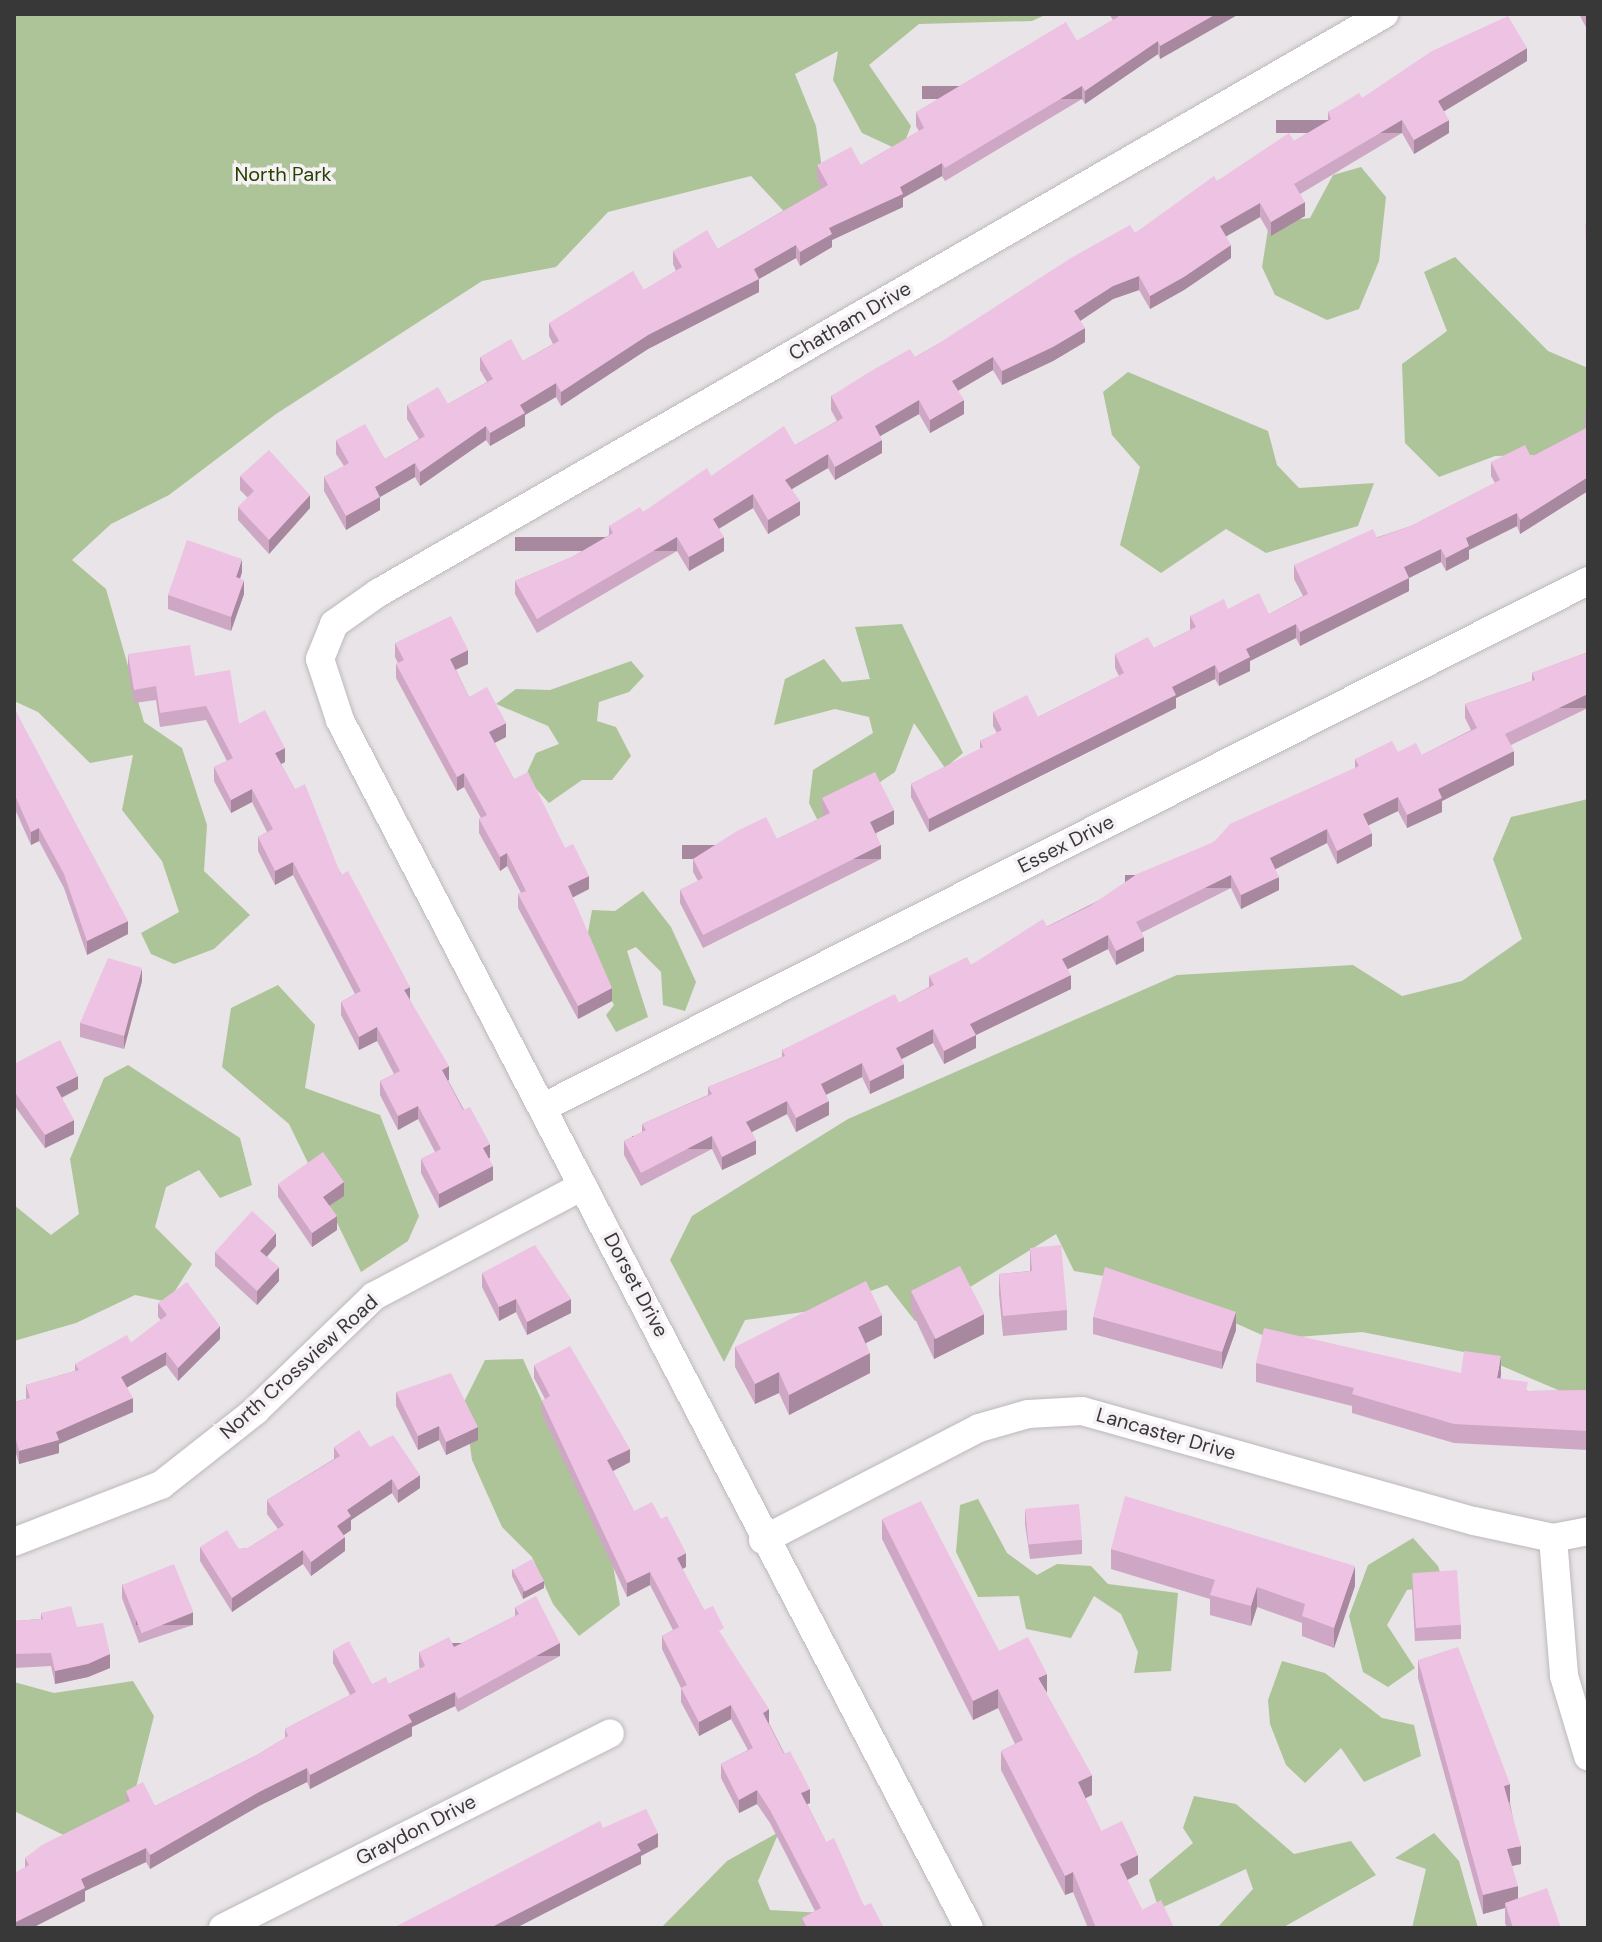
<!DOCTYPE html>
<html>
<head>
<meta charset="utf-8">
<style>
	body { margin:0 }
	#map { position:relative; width:1602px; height:1942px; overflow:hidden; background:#e8e4e7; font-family:"DM Sans",sans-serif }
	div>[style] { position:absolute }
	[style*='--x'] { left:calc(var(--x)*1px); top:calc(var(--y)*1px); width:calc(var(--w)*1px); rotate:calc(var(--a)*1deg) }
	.green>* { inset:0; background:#adc499 }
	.roads { filter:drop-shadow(0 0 2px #bcb9bb) drop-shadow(0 0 2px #bcb9bb) }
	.street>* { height:28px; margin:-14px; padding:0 14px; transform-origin:14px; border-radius:14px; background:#fff }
	.wall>* { inset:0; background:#cda7c3 }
	.shaded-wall>* { inset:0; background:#a7889f; transform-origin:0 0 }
	.building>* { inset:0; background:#eec2e3; transform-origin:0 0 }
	span { translate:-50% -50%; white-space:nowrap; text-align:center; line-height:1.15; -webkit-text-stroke:7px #f5f1f4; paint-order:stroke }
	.park-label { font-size:20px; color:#274200 }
	.street-label { font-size:20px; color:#393839 }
	.frame { position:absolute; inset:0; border:16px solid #393839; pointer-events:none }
</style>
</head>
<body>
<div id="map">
	<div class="green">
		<i style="clip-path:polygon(14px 14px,1047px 14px,1032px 21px,919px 24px,869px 65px,911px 126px,901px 151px,862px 133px,833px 80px,838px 51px,795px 74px,816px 126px,825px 190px,790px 218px,751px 176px,608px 212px,556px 267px,482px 281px,276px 414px,169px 495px,111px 524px,72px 560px,106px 589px,144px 722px,182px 748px,207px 825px,204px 871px,250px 915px,214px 949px,174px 964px,151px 954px,141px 933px,179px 912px,162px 861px,122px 810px,133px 755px,90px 763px,38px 712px,14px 701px)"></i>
		<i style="clip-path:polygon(1361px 167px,1386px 197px,1379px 261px,1359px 309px,1327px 320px,1275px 295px,1262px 267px,1269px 223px,1310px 218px,1333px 175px)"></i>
		<i style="clip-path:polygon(1455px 257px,1548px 351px,1588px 368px,1588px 426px,1555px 455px,1495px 456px,1439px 477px,1405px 443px,1402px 364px,1447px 331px,1424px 272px)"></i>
		<i style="clip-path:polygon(1128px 372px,1268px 431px,1277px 465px,1299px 488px,1374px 483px,1358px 526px,1266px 553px,1226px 529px,1161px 573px,1120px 545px,1140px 467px,1112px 435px,1103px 392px)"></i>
		<i style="clip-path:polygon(902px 624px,963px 753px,945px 768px,914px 723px,895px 772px,819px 823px,809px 803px,813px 770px,873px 733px,869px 717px,835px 709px,774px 725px,785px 679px,824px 659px,842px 682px,870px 679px,855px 627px)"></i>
		<i style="clip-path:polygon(631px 661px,644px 676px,629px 692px,599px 702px,597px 721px,616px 727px,631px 756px,612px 780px,582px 780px,549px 803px,525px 777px,536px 753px,559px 744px,548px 726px,496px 704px,516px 689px,550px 690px)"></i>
		<i style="clip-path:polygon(1588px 799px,1588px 1394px,1558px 1390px,1474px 1354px,1362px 1332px,1271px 1339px,1145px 1283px,1074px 1271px,1056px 1234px,915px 1321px,887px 1285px,818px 1310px,745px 1320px,724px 1362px,670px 1260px,692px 1216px,848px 1119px,1177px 975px,1353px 965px,1402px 996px,1462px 981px,1522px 939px,1493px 859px,1511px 817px)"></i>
		<i style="clip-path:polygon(643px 891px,671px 927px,696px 982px,685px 1011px,663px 1005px,661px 972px,636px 947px,627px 951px,648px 1017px,616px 1032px,606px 1015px,614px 1005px,585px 949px,592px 910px,615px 911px)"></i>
		<i style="clip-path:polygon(278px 985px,315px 1025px,305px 1088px,380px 1115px,419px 1216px,408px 1241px,361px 1272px,289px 1124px,222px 1067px,231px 1008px)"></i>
		<i style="clip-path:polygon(128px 1065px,240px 1138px,252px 1185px,220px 1198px,199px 1170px,166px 1187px,155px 1227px,192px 1264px,168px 1302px,135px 1295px,76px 1323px,14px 1341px,14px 1205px,51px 1235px,79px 1214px,70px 1159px,104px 1078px)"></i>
		<i style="clip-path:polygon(523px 1359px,611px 1554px,620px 1605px,579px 1636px,553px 1604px,532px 1557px,502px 1527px,472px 1460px,464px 1402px,485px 1360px)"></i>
		<i style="clip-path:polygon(978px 1499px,1007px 1553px,1037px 1575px,1057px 1564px,1091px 1566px,1108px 1584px,1178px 1593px,1171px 1671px,1134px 1673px,1138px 1652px,1121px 1614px,1094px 1596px,1071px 1638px,1026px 1629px,1019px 1596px,978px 1597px,956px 1552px,960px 1505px)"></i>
		<i style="clip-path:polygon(1413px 1538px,1438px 1566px,1444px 1585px,1407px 1590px,1387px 1625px,1415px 1668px,1388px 1687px,1363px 1672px,1349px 1616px,1368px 1565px)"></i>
		<i style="clip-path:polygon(1282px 1661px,1325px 1673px,1382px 1718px,1414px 1725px,1421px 1756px,1364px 1782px,1341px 1748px,1305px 1783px,1286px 1765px,1270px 1724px,1268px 1700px)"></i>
		<i style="clip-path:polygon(133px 1681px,154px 1716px,128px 1819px,82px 1844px,14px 1811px,14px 1682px,54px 1693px)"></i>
		<i style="clip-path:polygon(1194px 1796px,1236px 1804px,1294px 1854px,1351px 1841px,1376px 1875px,1282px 1928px,1217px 1928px,1253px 1889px,1246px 1869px,1159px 1909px,1149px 1880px,1193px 1843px,1183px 1828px)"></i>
		<i style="clip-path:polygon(779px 1832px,758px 1881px,770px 1910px,824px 1913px,809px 1928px,661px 1928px,727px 1861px)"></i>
		<i style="clip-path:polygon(1434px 1833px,1459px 1861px,1478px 1928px,1412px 1928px,1426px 1869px,1395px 1858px)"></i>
	</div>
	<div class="roads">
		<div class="street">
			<i style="--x:544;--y:1107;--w:1169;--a:-26.74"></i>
			<i style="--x:1553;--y:1538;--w:138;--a:85.4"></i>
			<i style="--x:1564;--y:1676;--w:84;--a:73.3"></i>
			<i style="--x:763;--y:1540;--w:243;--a:-27.4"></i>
			<i style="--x:979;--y:1428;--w:51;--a:-15.9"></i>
			<i style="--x:1028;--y:1414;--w:54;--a:-3.2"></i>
			<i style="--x:1082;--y:1411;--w:407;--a:15.7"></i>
			<i style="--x:1474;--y:1521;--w:81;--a:12.1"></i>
			<i style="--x:1553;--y:1538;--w:36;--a:-11"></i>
			<i style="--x:14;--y:1542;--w:158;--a:-21.2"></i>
			<i style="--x:161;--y:1485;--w:120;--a:-38.2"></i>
			<i style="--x:255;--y:1411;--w:165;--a:-44"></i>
			<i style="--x:374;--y:1296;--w:236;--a:-27.8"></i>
			<i style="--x:223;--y:1928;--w:433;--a:-26.7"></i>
			<i style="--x:969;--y:1928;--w:1362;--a:-117.51"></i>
			<i style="--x:340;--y:720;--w:64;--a:-108.2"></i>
			<i style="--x:320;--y:659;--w:38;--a:-68"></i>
			<i style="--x:334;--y:624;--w:54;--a:-35.2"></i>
			<i style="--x:378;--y:593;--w:1161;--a:-29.92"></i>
		</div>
	</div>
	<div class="wall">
		<i style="clip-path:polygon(1109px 14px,1239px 14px,1160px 59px,1158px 54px,1085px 104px,1082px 99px,945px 181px,942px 176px,903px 198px,903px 207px,832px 240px,832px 247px,800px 266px,796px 258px,759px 279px,759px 292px,648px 349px,561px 406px,556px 397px,525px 415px,525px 426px,490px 446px,486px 440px,420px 486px,415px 477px,380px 497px,380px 510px,346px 530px,324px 491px,324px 477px,344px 466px,336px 454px,336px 440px,385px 459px,419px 439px,407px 419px,407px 405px,448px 404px,487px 382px,480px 370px,480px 357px,523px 361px,553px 344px,549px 336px,549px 323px,644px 290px,676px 271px,673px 264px,673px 251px,718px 249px,822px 188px,817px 179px,817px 165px,861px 165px,919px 131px,916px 126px,916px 112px,1077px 41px,1113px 20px)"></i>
		<i style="clip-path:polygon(1579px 14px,1588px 14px,1587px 29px)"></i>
		<i style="clip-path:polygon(1527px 61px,1444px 111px,1449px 133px,1414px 154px,1402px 133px,1300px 194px,1305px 216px,1271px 236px,1260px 217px,1226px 236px,1231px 258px,1184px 290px,1150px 309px,1139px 290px,1113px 299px,1080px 321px,1085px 342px,1053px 361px,1002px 385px,993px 370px,958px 391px,964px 414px,930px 433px,919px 414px,880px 436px,882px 453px,835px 480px,828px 468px,792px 489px,800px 515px,768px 534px,753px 508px,719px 529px,724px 551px,689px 571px,677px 551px,537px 633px,515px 594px,515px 581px,572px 557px,609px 535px,609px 526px,643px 512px,711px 476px,795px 445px,837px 421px,831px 410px,831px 396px,915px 357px,1135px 233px,1217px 181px,1294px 141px,1328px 121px,1328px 112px,1362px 98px)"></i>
		<i style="clip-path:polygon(1588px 411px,1588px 491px,1520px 534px,1517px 526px,1469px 550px,1469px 559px,1446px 571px,1441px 562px,1409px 578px,1409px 591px,1300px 646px,1296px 638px,1250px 661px,1250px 671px,1219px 686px,1215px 679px,1176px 698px,1176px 708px,929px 832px,911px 797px,911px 784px,980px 749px,980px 741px,997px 733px,993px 726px,993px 712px,1038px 717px,1119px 676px,1115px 668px,1115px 654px,1154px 648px,1190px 630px,1190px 616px,1228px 609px,1269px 614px,1303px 596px,1294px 579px,1294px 565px,1411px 526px,1495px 483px,1491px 476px,1491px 462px,1531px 457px,1586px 428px,1585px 426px,1585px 412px)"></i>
		<i style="clip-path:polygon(240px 476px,310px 508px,269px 554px,238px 520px,238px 507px,248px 498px,240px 490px)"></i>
		<i style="clip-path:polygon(242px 572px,240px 579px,244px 594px,231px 631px,168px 609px,168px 595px)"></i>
		<i style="clip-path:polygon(395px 643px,468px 664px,456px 670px,469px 697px,506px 737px,494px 743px,514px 779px,565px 848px,589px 889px,572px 897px,612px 1001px,578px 1019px,518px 908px,518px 894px,521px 893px,507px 866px,500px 871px,479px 833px,479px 819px,481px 818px,464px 787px,457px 791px,396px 678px,396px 664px,398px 663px,395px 657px)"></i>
		<i style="clip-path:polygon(1588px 652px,1588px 708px,1511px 745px,1514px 765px,1442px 801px,1442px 812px,1407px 828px,1398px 811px,1368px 825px,1372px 846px,1337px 864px,1327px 843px,1275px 869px,1279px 890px,1241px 909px,1231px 888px,1141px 933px,1144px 951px,1116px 965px,1108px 949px,1068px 969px,1071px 989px,976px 1035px,976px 1048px,944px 1064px,933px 1043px,901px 1059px,904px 1078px,870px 1094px,862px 1077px,826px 1095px,829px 1115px,796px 1132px,787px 1114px,752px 1132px,756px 1154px,722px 1170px,712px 1149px,641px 1186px,624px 1155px,624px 1141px,642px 1132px,642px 1124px,708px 1095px,708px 1087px,782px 1057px,782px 1050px,899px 1003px,929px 987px,929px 976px,971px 965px,1214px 842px,1355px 768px,1355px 759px,1398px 752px,1422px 755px,1471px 730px,1465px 718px,1465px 704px,1532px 681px,1532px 673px)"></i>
		<i style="clip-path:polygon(128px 654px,195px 676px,239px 724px,285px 762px,281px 764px,410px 1000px,449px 1080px,448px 1080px,490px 1158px,489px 1158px,493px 1180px,439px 1208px,421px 1173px,421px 1159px,435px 1152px,418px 1119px,398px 1130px,380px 1095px,380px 1081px,394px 1074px,377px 1041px,359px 1050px,341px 1015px,341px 1002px,355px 994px,293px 875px,275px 885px,258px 851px,258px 837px,267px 832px,252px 802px,231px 813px,214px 781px,214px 767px,227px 761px,206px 720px,160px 727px,156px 700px,134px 703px,128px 667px)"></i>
		<i style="clip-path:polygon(14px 708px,128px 934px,87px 955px,64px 888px,39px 841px,31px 845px,14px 807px)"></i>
		<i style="clip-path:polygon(822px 798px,894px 824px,876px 833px,881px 859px,703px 948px,680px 903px,680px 890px,698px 881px,693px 872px,693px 859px,777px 839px,825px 816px,822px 811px)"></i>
		<i style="clip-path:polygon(142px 981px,124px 1049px,80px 1037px,80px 1023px)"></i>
		<i style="clip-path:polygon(14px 1064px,78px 1089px,62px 1098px,74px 1134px,45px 1148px,14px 1105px)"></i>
		<i style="clip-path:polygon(278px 1184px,344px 1196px,329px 1206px,337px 1230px,312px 1247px,278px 1197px)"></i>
		<i style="clip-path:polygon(276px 1246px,267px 1257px,279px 1281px,257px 1305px,215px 1266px,215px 1252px)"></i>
		<i style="clip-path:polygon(1030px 1248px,1067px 1310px,1067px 1330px,1003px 1336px,999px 1294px,999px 1274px,1030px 1271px)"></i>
		<i style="clip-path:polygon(482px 1273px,571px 1313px,527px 1335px,516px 1312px,499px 1321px,482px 1287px)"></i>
		<i style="clip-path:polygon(911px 1290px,984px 1334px,934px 1359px,911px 1310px)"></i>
		<i style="clip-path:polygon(158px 1303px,220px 1339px,178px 1381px,166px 1365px,127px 1387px,133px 1412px,59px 1444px,59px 1453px,19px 1464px,14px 1446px,14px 1402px,26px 1399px,26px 1385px,75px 1371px,75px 1364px,131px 1343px,161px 1320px,158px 1317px)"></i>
		<i style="clip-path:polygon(1093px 1317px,1236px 1330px,1222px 1369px,1093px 1334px)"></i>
		<i style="clip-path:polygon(882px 1335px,866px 1343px,870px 1373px,789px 1415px,779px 1393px,755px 1404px,735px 1367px,735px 1347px)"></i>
		<i style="clip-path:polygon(1256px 1363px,1501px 1375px,1500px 1378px,1528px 1391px,1588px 1390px,1588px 1450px,1454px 1443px,1352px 1413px,1352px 1406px,1256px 1382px)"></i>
		<i style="clip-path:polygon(534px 1365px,630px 1462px,613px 1471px,634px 1511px,686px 1567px,682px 1569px,704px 1610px,724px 1639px,769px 1723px,810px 1803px,807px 1804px,826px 1842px,864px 1906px,884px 1928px,802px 1928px,802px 1918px,815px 1911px,770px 1823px,757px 1804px,739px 1813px,721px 1778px,721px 1764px,748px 1750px,731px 1719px,699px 1736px,681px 1702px,681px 1688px,662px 1649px,662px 1636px,673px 1630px,650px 1585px,627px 1597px,542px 1414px,542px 1401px,545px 1399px,534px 1378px)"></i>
		<i style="clip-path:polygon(396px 1392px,478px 1440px,446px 1455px,439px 1440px,418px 1450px,396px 1406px)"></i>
		<i style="clip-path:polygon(334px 1447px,370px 1447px,420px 1488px,398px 1503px,392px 1493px,351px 1520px,351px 1530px,344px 1535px,345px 1551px,311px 1576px,303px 1564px,232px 1612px,200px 1561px,200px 1547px,239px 1549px,248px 1548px,278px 1529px,267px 1514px,267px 1500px,334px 1459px)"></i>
		<i style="clip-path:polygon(1025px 1510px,1082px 1540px,1082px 1554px,1030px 1559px,1025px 1524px)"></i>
		<i style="clip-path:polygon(882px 1519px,999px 1651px,1046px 1694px,1092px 1795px,1085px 1798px,1101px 1831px,1138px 1874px,1127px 1880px,1142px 1910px,1174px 1928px,1088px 1928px,1073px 1892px,1065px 1895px,1001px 1770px,1001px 1751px,1015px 1744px,998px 1708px,973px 1720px,882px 1539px)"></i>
		<i style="clip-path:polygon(1111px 1549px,1355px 1586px,1334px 1648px,1302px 1636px,1302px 1623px,1257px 1607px,1251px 1626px,1210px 1615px,1210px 1599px,1111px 1569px)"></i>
		<i style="clip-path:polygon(512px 1569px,544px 1588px,523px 1599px,512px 1576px)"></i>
		<i style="clip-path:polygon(122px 1584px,193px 1625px,139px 1643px,122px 1598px)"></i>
		<i style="clip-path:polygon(1412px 1588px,1461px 1625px,1461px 1639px,1415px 1641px)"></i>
		<i style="clip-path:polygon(515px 1607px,560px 1656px,458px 1712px,455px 1706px,412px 1727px,412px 1736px,310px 1789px,307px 1782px,259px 1806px,150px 1869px,146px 1862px,85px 1891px,85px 1901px,32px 1928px,14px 1928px,25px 1867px,25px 1858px,126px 1803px,126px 1791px,155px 1806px,257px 1755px,285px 1738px,285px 1729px,350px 1695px,333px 1663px,333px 1650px,372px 1684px,389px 1684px,420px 1669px,419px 1666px,419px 1652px,454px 1647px,515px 1616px)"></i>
		<i style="clip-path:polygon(41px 1613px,77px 1627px,110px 1668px,88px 1677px,55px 1684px,51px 1666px,14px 1668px,14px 1621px,41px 1619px)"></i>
		<i style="clip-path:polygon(1418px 1660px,1510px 1802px,1521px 1864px,1512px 1866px,1518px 1898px,1561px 1928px,1507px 1928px,1505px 1923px,1505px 1908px,1483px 1914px,1418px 1678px)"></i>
	</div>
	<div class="shaded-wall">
		<i style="clip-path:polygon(1216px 14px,1239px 14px,1160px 59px,1160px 46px)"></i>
		<i style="clip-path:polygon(1158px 41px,1158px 54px,1085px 104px,1085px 91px)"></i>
		<i style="clip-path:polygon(1527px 48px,1527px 61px,1438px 115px,1438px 101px)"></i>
		<i style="left:1082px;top:86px;width:13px;height:160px;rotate:90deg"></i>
		<i style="left:1402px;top:120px;width:13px;height:126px;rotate:90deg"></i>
		<i style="clip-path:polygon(1449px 120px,1449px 133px,1414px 154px,1414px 140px)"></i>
		<i style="clip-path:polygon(942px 163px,942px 176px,903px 198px,903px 207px,832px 240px,832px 247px,800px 266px,800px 252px,829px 228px)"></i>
		<i style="clip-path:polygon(1305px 202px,1305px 216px,1271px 236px,1271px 222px)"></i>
		<i style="clip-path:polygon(1260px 203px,1260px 217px,1220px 240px,1220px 226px)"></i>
		<i style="clip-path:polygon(796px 245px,796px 258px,759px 279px,759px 292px,648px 349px,561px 406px,561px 392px,648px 335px,754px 269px)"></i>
		<i style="clip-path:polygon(1231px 245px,1231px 258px,1184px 290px,1150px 309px,1150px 296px)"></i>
		<i style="clip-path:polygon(1139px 276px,1139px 290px,1113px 299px,1074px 325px,1074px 311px,1113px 286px)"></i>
		<i style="clip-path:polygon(1085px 328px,1085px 342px,1053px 361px,1002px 385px,1002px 371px)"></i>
		<i style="clip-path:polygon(993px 357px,993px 370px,952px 394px,952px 381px)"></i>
		<i style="clip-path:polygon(556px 383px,556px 397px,525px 415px,525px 426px,490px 446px,490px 433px,520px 405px)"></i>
		<i style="clip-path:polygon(919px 400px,919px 414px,875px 439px,875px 426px)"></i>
		<i style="clip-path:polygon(964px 400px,964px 414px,930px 433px,930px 420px)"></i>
		<i style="clip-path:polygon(486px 426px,486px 440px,420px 486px,420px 472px)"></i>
		<i style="clip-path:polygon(882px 440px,882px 453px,835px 480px,835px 467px)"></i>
		<i style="clip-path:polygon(828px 454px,828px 468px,785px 493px,785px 480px)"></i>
		<i style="clip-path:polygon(415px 463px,415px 477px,380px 497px,380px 510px,346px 530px,346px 516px,375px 487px)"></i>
		<i style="clip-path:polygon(1588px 477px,1588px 491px,1520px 534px,1520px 520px)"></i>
		<i style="clip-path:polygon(753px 494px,753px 508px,713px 532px,713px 519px)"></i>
		<i style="clip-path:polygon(310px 495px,310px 508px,269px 554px,269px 540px)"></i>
		<i style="clip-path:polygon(800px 501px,800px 515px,768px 534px,768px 520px)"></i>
		<i style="clip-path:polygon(1517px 513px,1517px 526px,1469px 550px,1469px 559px,1446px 571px,1446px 558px,1466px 538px)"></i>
		<i style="left:677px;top:537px;width:14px;height:162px;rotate:90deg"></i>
		<i style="clip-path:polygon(724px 537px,724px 551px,689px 571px,689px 557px)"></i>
		<i style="clip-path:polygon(1441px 549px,1441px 562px,1409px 578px,1409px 591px,1300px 646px,1300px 632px,1404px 567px)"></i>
		<i style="clip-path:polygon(242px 559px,242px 572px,236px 591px,236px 577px)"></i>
		<i style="clip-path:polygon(244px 580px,244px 594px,231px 631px,231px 617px)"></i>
		<i style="clip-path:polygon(1296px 624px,1296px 638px,1250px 661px,1250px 671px,1219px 686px,1219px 673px,1246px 649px)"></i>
		<i style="clip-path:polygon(468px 650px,468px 664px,450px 672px,450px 659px)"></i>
		<i style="clip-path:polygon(1215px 665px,1215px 679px,1176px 698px,1176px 708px,929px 832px,929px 819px,1172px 687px)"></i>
		<i style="left:1588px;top:694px;width:14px;height:92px;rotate:90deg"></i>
		<i style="clip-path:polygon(506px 723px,506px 737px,489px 746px,489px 732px)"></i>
		<i style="clip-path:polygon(285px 748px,285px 762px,275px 767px,275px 753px)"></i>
		<i style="clip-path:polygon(1514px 751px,1514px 765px,1442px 801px,1442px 812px,1407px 828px,1407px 815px,1438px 789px)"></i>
		<i style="clip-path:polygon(464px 773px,464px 787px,457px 791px,457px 777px)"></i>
		<i style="clip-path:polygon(252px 789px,252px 802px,231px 813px,231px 800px)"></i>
		<i style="clip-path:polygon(1398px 797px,1398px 811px,1363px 828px,1363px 814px)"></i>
		<i style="clip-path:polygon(894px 810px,894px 824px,870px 836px,870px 822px)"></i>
		<i style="clip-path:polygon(39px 828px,39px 841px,31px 845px,31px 832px)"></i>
		<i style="clip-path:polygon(1327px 829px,1327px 843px,1270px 872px,1270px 858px)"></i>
		<i style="clip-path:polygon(1372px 833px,1372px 846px,1337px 864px,1337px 851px)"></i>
		<i style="left:881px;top:845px;width:14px;height:199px;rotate:90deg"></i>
		<i style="clip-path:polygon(507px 853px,507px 866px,500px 871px,500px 857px)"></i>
		<i style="clip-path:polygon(293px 862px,293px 875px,275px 885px,275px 871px)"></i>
		<i style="left:1231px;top:875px;width:13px;height:106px;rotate:90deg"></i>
		<i style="clip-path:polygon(589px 876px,589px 889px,568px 900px,568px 886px)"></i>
		<i style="clip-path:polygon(1279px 877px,1279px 890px,1241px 909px,1241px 895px)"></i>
		<i style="clip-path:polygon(128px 921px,128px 934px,87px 955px,87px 941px)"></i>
		<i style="clip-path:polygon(1108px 935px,1108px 949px,1062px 972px,1062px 959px)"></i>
		<i style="clip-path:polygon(1144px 937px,1144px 951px,1116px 965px,1116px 951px)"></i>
		<i style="clip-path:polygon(142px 968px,142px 981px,124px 1049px,124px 1036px)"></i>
		<i style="clip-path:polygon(1071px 975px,1071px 989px,976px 1035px,976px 1048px,944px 1064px,944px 1051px,970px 1024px)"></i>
		<i style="clip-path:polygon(410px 987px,410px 1000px,404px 990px)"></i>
		<i style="clip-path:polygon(612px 988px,612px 1001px,578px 1019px,578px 1006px)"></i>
		<i style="clip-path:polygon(377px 1027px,377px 1041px,359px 1050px,359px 1037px)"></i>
		<i style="clip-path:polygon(933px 1029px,933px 1043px,896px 1062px,896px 1048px)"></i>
		<i style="clip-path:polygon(862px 1063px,862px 1077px,821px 1097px,821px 1084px)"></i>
		<i style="clip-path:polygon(904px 1064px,904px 1078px,870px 1094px,870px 1081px)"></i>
		<i style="clip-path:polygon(449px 1066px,449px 1080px,442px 1083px,442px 1070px)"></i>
		<i style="clip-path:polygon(78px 1076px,78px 1089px,56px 1100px,56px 1087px)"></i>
		<i style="clip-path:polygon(787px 1101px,787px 1114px,746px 1135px,746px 1122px)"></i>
		<i style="clip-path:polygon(829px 1101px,829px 1115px,796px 1132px,796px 1118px)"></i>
		<i style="clip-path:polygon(418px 1106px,418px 1119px,398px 1130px,398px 1116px)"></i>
		<i style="clip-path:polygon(74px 1120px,74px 1134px,45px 1148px,45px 1135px)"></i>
		<i style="left:712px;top:1136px;width:13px;height:80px;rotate:90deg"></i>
		<i style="clip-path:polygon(756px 1140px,756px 1154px,722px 1170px,722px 1157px)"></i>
		<i style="clip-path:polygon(490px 1144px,490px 1158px,483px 1161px,483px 1148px)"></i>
		<i style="clip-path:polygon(493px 1166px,493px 1180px,439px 1208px,439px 1194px)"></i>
		<i style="clip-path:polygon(344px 1182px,344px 1196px,323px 1210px,323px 1197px)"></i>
		<i style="clip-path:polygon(337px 1216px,337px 1230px,312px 1247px,312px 1233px)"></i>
		<i style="clip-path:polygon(276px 1233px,276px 1246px,260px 1264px,260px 1251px)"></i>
		<i style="clip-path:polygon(279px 1267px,279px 1281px,257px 1305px,257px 1291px)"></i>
		<i style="clip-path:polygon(516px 1299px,516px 1312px,499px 1321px,499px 1307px)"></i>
		<i style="clip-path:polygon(571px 1299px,571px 1313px,527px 1335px,527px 1322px)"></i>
		<i style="clip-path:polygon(1236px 1312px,1236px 1330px,1222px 1369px,1222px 1352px)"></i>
		<i style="clip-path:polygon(984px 1314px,984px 1334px,934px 1359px,934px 1339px)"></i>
		<i style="clip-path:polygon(882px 1315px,882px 1335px,858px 1347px,858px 1327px)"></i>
		<i style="clip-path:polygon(220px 1326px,220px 1339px,178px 1381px,178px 1368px)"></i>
		<i style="clip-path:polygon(166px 1352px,166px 1365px,121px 1391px,121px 1377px)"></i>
		<i style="clip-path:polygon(870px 1353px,870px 1373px,789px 1415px,789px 1395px)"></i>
		<i style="clip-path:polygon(1501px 1356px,1501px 1375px,1497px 1397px,1497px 1378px)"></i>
		<i style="clip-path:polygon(779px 1372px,779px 1393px,755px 1404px,755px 1384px)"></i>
		<i style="clip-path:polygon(133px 1398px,133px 1412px,59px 1444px,59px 1453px,19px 1464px,19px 1451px,56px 1432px)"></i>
		<i style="clip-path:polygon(439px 1426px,439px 1440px,418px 1450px,418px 1436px)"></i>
		<i style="clip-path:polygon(478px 1427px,478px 1440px,446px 1455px,446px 1442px)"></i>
		<i style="clip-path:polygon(630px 1449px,630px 1462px,607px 1474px,607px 1460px)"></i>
		<i style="clip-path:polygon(420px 1475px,420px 1488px,398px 1503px,398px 1490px)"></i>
		<i style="clip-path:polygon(392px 1479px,392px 1493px,351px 1520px,351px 1530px,337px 1540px,337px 1526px,347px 1510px)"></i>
		<i style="clip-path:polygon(345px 1537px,345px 1551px,311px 1576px,311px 1562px)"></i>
		<i style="clip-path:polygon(303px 1550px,303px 1564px,232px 1612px,232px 1598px)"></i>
		<i style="clip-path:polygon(686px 1553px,686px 1567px,677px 1572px,677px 1558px)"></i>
		<i style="clip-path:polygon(1355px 1566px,1355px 1586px,1334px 1648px,1334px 1628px)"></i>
		<i style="clip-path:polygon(650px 1572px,650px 1585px,627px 1597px,627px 1583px)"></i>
		<i style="clip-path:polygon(544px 1581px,544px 1588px,523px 1599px,523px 1592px)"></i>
		<i style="clip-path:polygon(1257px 1587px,1257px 1607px,1251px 1626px,1251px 1606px)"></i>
		<i style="left:193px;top:1612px;width:13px;height:57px;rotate:90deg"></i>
		<i style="left:560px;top:1643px;width:13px;height:116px;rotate:90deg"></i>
		<i style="clip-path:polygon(110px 1654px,110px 1668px,88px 1677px,55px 1684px,55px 1671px)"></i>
		<i style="clip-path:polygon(1047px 1674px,1047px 1693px,1038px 1678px)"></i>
		<i style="clip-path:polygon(998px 1689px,998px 1708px,973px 1720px,973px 1701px)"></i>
		<i style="clip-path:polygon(455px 1692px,455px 1706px,412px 1727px,412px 1736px,310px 1789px,310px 1775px,408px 1715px)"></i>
		<i style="clip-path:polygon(731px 1705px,731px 1719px,699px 1736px,699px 1722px)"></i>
		<i style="clip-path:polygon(769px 1709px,769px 1723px,763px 1726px,763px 1713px)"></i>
		<i style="clip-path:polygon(307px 1768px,307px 1782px,259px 1806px,150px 1869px,150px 1855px,259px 1792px)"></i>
		<i style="clip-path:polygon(1092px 1775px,1092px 1795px,1078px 1802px,1078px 1782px)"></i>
		<i style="clip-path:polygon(1510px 1784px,1510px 1802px,1504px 1805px,1504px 1786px)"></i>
		<i style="clip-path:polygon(810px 1789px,810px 1803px,801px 1807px,801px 1793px)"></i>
		<i style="clip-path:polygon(757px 1790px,757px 1804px,739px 1813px,739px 1800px)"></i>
		<i style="clip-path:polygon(658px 1833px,658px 1847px,641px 1856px,641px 1864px,516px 1928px,490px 1928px,637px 1844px)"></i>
		<i style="clip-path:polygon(1521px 1846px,1521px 1864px,1507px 1867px,1507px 1849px)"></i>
		<i style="clip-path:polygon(146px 1848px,146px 1862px,85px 1891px,85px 1901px,32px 1928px,14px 1928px,14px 1923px,81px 1879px)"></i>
		<i style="clip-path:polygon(1138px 1855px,1138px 1874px,1120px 1884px,1120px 1864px)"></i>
		<i style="clip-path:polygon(1073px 1872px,1073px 1892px,1065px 1895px,1065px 1876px)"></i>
		<i style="clip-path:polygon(1518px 1886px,1518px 1904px,1505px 1903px,1505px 1908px,1483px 1914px,1483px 1895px)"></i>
	</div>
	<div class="building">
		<i style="clip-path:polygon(1117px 14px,1216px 14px,1160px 46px,1158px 41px,1085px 91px,1082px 86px,945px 168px,942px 163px,900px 187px,903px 194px,829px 228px,832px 234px,800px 252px,796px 245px,754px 269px,759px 279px,648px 335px,561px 392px,556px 383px,520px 405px,525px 413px,490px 433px,486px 426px,420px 472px,415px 463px,375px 487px,380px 497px,346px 516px,324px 477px,349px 463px,336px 440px,365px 424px,385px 459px,425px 436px,407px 405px,438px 387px,448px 404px,493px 379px,480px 357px,511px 339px,523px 361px,559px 341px,549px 323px,633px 271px,644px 290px,682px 267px,673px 251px,707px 230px,718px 249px,828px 185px,817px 165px,851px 147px,861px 165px,924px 128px,916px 112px,1066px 22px,1077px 41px,1118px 17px)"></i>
		<i style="clip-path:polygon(1508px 16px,1527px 48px,1438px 101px,1449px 120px,1414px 140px,1402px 120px,1294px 184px,1305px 202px,1271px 222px,1260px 203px,1220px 226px,1231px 245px,1184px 277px,1150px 296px,1139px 276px,1113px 286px,1074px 311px,1085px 328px,1053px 347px,1002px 371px,993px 357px,952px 381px,964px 400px,930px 420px,919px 400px,875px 426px,882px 440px,835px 467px,828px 454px,785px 480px,800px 501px,768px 520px,753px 494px,713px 519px,724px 537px,689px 557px,677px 537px,537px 619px,515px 581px,572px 557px,613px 533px,609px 526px,640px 507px,643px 512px,707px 468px,711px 476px,784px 426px,795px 445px,843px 418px,831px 396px,871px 371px,910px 349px,915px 357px,933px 347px,1071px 258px,1130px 225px,1135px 233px,1214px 176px,1217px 181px,1289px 133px,1294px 141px,1331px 119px,1328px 112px,1359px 93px,1362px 98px,1432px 51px)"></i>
		<i style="clip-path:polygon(1585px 224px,1588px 224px,1588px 264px,1587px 264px)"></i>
		<i style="clip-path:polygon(1588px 427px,1588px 477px,1520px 520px,1517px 513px,1466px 538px,1469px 546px,1446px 558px,1441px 549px,1404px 567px,1409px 578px,1300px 632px,1296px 624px,1246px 649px,1250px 657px,1219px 673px,1215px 665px,1172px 687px,1176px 695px,929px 819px,911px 784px,983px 747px,980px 741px,1002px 730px,993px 712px,1027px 695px,1038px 717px,1124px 673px,1115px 654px,1148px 637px,1154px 648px,1196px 627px,1190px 616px,1224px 599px,1228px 609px,1259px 593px,1269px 614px,1308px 594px,1294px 565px,1373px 529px,1377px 538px,1411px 526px,1500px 480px,1491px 462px,1525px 445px,1531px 457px)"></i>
		<i style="clip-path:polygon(269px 450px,310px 495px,269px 540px,238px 507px,254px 491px,240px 476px)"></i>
		<i style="clip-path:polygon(187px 540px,242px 559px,236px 577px,244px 580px,231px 617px,168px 595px)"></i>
		<i style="clip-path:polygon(451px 616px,468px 650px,450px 659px,469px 697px,487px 687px,506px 723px,489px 732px,514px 779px,528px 772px,565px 848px,573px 844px,589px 876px,568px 886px,612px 988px,578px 1006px,518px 894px,526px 891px,507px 853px,500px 857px,479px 819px,487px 815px,464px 773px,457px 777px,396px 664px,404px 660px,395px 643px)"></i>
		<i style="clip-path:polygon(190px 645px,195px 676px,230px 670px,239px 724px,265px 710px,285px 748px,275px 753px,295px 789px,305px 784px,341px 875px,348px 871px,410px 987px,404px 990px,449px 1066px,442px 1070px,463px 1110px,470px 1107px,490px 1144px,483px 1148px,493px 1166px,439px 1194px,421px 1159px,441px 1149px,418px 1106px,398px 1116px,380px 1081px,400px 1071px,377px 1027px,359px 1037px,341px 1002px,361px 991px,293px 862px,275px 871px,258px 837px,273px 829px,252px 789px,231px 800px,214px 767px,233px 758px,206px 706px,160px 713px,156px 686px,134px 690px,128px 654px)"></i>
		<i style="clip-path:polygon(1588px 652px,1588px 694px,1505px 734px,1514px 751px,1438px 789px,1442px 798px,1407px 815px,1398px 797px,1363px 814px,1372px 833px,1337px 851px,1327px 829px,1270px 858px,1279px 877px,1241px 895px,1231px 875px,1136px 922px,1144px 937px,1116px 951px,1108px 935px,1062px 959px,1071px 975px,970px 1024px,976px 1035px,944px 1051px,933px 1029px,896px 1048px,904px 1064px,870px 1081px,862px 1063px,821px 1084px,829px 1101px,796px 1118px,787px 1101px,746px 1122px,756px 1140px,722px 1157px,712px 1136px,641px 1173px,624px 1141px,646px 1130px,642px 1124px,712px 1094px,708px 1087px,785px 1056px,782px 1050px,895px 994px,899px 1003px,934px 985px,929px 976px,967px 957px,971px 965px,1043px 919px,1047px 927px,1090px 906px,1137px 874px,1214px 842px,1230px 824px,1359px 766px,1355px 759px,1392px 741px,1398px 752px,1416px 743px,1422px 755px,1477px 728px,1465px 704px,1535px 680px,1532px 673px)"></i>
		<i style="clip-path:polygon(14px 708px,128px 921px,87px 941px,64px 874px,39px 828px,31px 832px,14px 793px)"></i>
		<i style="clip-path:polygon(875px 772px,894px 810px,870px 822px,881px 845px,703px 935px,680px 890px,703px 878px,693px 859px,737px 831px,766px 817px,777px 839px,830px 813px,822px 798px)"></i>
		<i style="clip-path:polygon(108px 958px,142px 968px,124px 1036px,80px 1023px)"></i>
		<i style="clip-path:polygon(60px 1040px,78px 1076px,56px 1087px,74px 1120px,45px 1135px,14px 1091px,14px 1064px)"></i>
		<i style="clip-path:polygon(323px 1152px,344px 1182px,323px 1197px,337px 1216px,312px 1233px,278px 1184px)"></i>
		<i style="clip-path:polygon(252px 1211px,276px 1233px,260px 1251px,279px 1267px,257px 1291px,215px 1252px)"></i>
		<i style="clip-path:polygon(535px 1245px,571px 1299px,527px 1322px,516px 1299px,499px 1307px,482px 1273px)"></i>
		<i style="clip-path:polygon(1061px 1245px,1067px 1310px,1003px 1316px,999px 1274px,1032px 1271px,1030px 1248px)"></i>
		<i style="left:960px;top:1266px;width:54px;height:55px;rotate:63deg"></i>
		<i style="clip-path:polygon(1105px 1267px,1236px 1312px,1222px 1352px,1093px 1317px)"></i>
		<i style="clip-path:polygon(866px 1281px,882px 1315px,858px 1327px,870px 1353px,789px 1395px,779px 1372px,755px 1384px,735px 1347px)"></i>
		<i style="clip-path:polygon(187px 1282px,220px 1326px,178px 1368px,166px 1352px,121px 1377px,133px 1398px,56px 1432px,59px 1440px,19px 1451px,14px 1432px,14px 1402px,30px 1398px,26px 1385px,79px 1370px,75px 1364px,127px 1335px,131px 1343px,167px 1315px,158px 1303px)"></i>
		<i style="clip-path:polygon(1264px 1328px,1461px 1373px,1464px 1351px,1501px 1356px,1497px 1378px,1528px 1382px,1526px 1391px,1588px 1390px,1588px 1431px,1454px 1424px,1352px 1394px,1354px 1388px,1256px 1363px)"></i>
		<i style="clip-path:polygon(570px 1346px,630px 1449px,607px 1460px,634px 1511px,652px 1502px,661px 1519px,667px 1516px,686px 1553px,677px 1558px,704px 1610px,713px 1606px,724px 1628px,719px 1631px,769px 1709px,763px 1713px,784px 1754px,790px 1751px,810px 1789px,801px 1793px,826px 1842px,834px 1838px,864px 1906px,871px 1903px,884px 1928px,807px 1928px,802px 1918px,821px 1908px,770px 1810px,757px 1790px,739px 1800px,721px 1764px,753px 1748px,731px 1705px,699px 1722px,681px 1688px,687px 1685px,662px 1636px,679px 1627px,650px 1572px,627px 1583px,542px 1401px,550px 1396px,534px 1365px)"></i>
		<i style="clip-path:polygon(451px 1373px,478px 1427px,446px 1442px,439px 1426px,418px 1436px,396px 1392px)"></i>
		<i style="clip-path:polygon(359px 1430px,370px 1447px,393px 1435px,420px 1475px,398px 1490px,392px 1479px,347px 1510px,351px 1516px,337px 1526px,345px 1537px,311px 1562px,303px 1550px,232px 1598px,200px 1547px,227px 1530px,239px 1549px,248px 1548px,284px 1525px,267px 1500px,340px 1456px,334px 1447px)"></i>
		<i style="clip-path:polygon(1125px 1496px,1355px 1566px,1334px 1628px,1302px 1616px,1305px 1604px,1257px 1587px,1251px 1606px,1210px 1595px,1215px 1580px,1111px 1549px)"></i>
		<i style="clip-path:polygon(921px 1501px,999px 1651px,1028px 1637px,1047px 1674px,1038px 1678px,1092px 1775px,1078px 1782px,1101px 1831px,1122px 1821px,1138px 1855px,1120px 1864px,1142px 1910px,1161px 1900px,1174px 1928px,1096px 1928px,1073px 1872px,1065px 1876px,1001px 1751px,1023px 1740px,998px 1689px,973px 1701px,882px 1519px)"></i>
		<i style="left:1079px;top:1504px;width:36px;height:54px;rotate:85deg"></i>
		<i style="left:532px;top:1559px;width:25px;height:22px;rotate:61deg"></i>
		<i style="left:174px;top:1564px;width:52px;height:56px;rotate:68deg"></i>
		<i style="left:1457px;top:1570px;width:55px;height:45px;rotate:86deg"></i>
		<i style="clip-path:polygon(536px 1596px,560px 1643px,458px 1699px,455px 1692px,408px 1715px,412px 1722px,310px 1775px,307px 1768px,259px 1792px,150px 1855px,146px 1848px,81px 1879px,85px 1888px,14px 1923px,14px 1873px,29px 1865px,25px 1858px,42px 1845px,130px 1801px,126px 1791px,143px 1782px,155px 1806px,257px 1755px,288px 1736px,285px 1729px,356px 1692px,333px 1650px,349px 1641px,372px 1684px,386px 1677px,389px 1684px,425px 1666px,419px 1652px,449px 1637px,454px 1647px,519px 1614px,515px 1607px)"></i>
		<i style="clip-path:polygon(71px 1606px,77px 1627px,103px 1623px,110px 1654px,88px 1664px,55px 1671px,51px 1653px,14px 1654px,14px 1621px,43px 1619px,41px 1613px)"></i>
		<i style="clip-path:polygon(1458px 1647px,1510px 1784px,1504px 1786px,1521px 1846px,1507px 1849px,1518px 1886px,1483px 1895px,1418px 1660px)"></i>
		<i style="clip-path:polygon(646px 1809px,658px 1833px,637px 1844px,641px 1851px,490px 1928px,393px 1928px,600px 1821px,603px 1828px)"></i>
		<i style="clip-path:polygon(1547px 1888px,1561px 1928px,1513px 1928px,1505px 1903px)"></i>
	</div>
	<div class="park-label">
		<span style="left:283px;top:174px">North Park</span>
	</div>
	<div class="street-label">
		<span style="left:850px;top:321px;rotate:-30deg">Chatham Drive</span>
		<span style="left:1066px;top:844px;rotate:-27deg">Essex Drive</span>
		<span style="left:636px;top:1285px;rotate:62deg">Dorset Drive</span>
		<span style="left:299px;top:1367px;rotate:-42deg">North Crossview Road</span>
		<span style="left:1166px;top:1434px;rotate:16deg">Lancaster Drive</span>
		<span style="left:416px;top:1830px;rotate:-27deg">Graydon Drive</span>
	</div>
	<div class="frame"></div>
</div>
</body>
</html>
